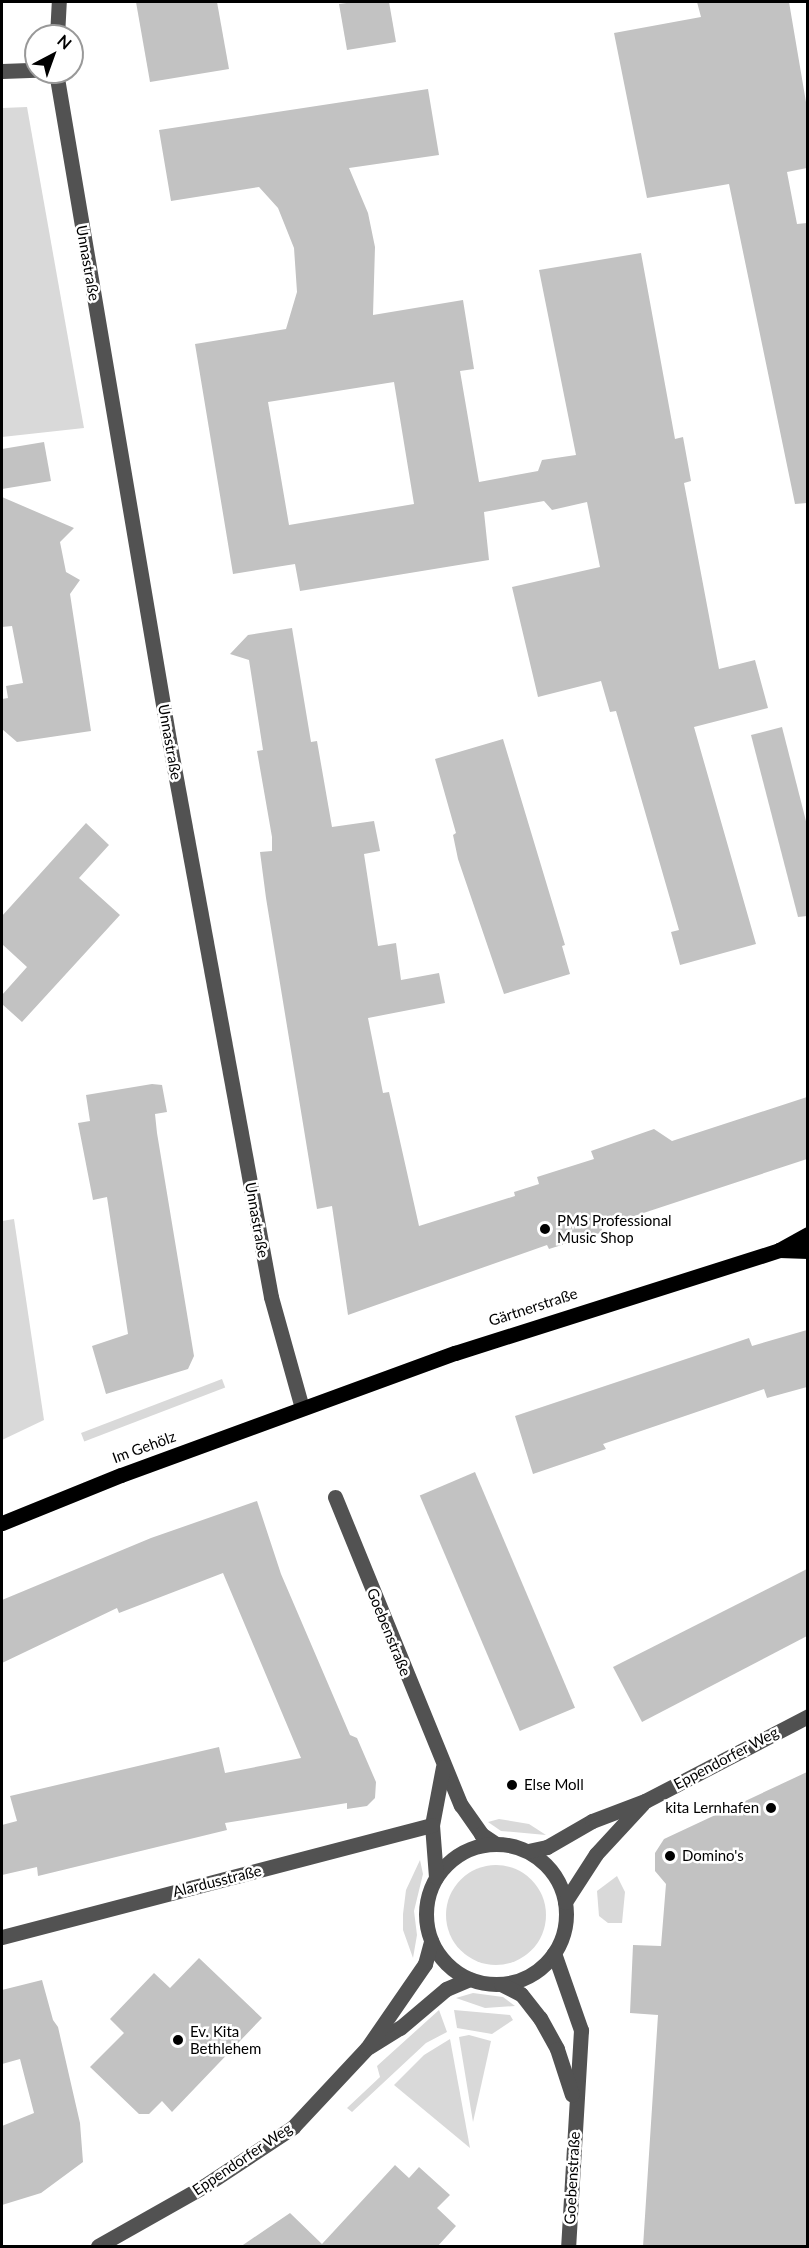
<!DOCTYPE html>
<html>
<head>
<meta charset="utf-8">
<style>
	body { margin:0 }
	#map { position:relative; width:809px; height:2248px; overflow:hidden; background:#fff; font-family:Lato,sans-serif }
	div>[style] { position:absolute }
	[style*='--x'] { left:calc(var(--x)*1px); top:calc(var(--y)*1px); width:calc(var(--w)*1px); rotate:calc(var(--a)*1deg) }
	.green>* { inset:0; background:#d9d9d9; transform-origin:0 0 }
	.round { border-radius:50% }
	.building>* { inset:0; background:#c2c2c2; transform-origin:0 0 }
	.minor>* { height:15px; margin:-7.5px; padding:0 7.5px; transform-origin:7.5px; border-radius:7.5px; background:#525252 }
	.minor>.ring { margin:-7.5px; padding:0; box-sizing:content-box; background:none; border:15px solid #525252; border-radius:50% }
	.major>* { height:15px; margin:-7.5px; padding:0 7.5px; transform-origin:7.5px; border-radius:7.5px; background:#000 }
	.dots>* { width:16px; height:16px; translate:-50% -50%; box-sizing:border-box; border:3px solid #fff; border-radius:50% }
	span { translate:-50% -50%; white-space:nowrap; text-align:center; line-height:1.15; -webkit-text-stroke:5px #fff; paint-order:stroke }
	.street-label { font-size:15px; color:#000 }
	.poi-label { font-size:15px; color:#000 }
	.left { translate:0 -50%; text-align:left }
	.right { translate:-100% -50%; text-align:right }
	.frame { position:absolute; inset:0; border:3px solid #000; pointer-events:none }
	.north { position:absolute; left:24px; top:24px; width:60px; height:60px; box-sizing:border-box; background:#fff; border:2px solid #999; border-radius:50%; rotate:41deg; font-size:16px; font-weight:700; line-height:24px; text-align:center; color:#000 }
	.north::after { content:''; display:block; margin:auto; width:21px; height:27px; background:#000; clip-path:polygon(50% 0,100% 100%,50% 72%,0 100%) }
</style>
</head>
<body>
<div id="map">
	<div class="green">
		<i style="clip-path:polygon(27px 107px,84px 428px,2px 437px,2px 108px)"></i>
		<i style="clip-path:polygon(14px 1219px,44px 1420px,2px 1440px,2px 1221px)"></i>
		<i style="left:222px;top:1379px;width:9px;height:151px;rotate:69deg"></i>
		<i style="clip-path:polygon(499px 1819px,529px 1824px,546px 1835px,501px 1831px,488px 1822px)"></i>
		<i style="clip-path:polygon(420px 1860px,423px 1874px,414px 1911px,417px 1935px,413px 1958px,403px 1930px,403px 1914px,406px 1890px)"></i>
		<i class="round" style="left:446px;top:1865px;width:100px;height:100px"></i>
		<i style="clip-path:polygon(617px 1876px,625px 1892px,622px 1923px,608px 1923px,599px 1916px,597px 1891px)"></i>
		<i style="clip-path:polygon(473px 1993px,503px 1997px,515px 2006px,485px 2008px,456px 1998px)"></i>
		<i style="clip-path:polygon(439px 2010px,447px 2032px,426px 2043px,352px 2112px,347px 2108px,380px 2077px,377px 2066px)"></i>
		<i style="clip-path:polygon(454px 2010px,510px 2015px,513px 2020px,492px 2034px,457px 2028px)"></i>
		<i style="clip-path:polygon(469px 2035px,491px 2041px,473px 2122px,459px 2037px)"></i>
		<i style="clip-path:polygon(450px 2039px,470px 2148px,394px 2085px,424px 2055px)"></i>
	</div>
	<div class="building">
		<i style="clip-path:polygon(136px 2px,217px 2px,229px 69px,150px 82px)"></i>
		<i style="clip-path:polygon(354px 2px,389px 2px,396px 42px,347px 50px,339px 4px)"></i>
		<i style="clip-path:polygon(697px 2px,789px 2px,807px 108px,807px 168px,787px 172px,797px 224px,807px 223px,807px 503px,795px 504px,729px 184px,647px 198px,614px 33px,701px 17px)"></i>
		<i style="clip-path:polygon(evenodd,428px 89px,439px 155px,349px 168px,368px 213px,375px 247px,373px 315px,463px 300px,474px 369px,460px 371px,479px 482px,538px 471px,542px 460px,576px 455px,539px 270px,641px 253px,675px 439px,683px 437px,691px 481px,684px 483px,719px 669px,755px 660px,768px 708px,694px 727px,756px 944px,680px 965px,671px 932px,679px 930px,616px 711px,610px 712px,601px 681px,538px 697px,512px 587px,600px 567px,587px 502px,552px 510px,544px 501px,484px 512px,489px 560px,300px 591px,295px 564px,233px 574px,195px 344px,286px 329px,297px 292px,294px 248px,278px 208px,259px 187px,171px 201px,159px 130px,428px 89px,394px 382px,414px 504px,289px 525px,268px 402px,394px 382px)"></i>
		<i style="clip-path:polygon(44px 442px,51px 481px,2px 489px,2px 449px)"></i>
		<i style="clip-path:polygon(2px 497px,74px 528px,60px 542px,66px 572px,80px 580px,70px 594px,91px 731px,17px 742px,2px 729px,2px 699px,8px 698px,6px 686px,23px 683px,12px 626px,2px 627px)"></i>
		<i style="clip-path:polygon(292px 628px,311px 742px,317px 741px,332px 827px,374px 821px,380px 851px,364px 854px,378px 946px,396px 943px,401px 980px,439px 973px,445px 1003px,368px 1018px,383px 1093px,389px 1092px,419px 1226px,515px 1196px,514px 1192px,539px 1184px,537px 1177px,594px 1159px,591px 1151px,654px 1129px,672px 1141px,807px 1097px,807px 1159px,601px 1227px,603px 1232px,549px 1249px,547px 1245px,348px 1315px,332px 1206px,317px 1209px,266px 898px,260px 852px,272px 851px,272px 837px,257px 751px,263px 750px,249px 660px,230px 654px,248px 635px)"></i>
		<i style="clip-path:polygon(782px 727px,807px 825px,807px 916px,798px 917px,751px 735px)"></i>
		<i style="clip-path:polygon(503px 739px,565px 945px,562px 946px,570px 974px,504px 994px,458px 859px,453px 835px,456px 833px,435px 759px)"></i>
		<i style="clip-path:polygon(86px 823px,109px 845px,79px 878px,120px 915px,22px 1022px,2px 1004px,2px 995px,27px 967px,2px 944px,2px 916px)"></i>
		<i style="clip-path:polygon(152px 1084px,162px 1085px,167px 1112px,155px 1114px,157px 1133px,194px 1356px,188px 1369px,106px 1394px,92px 1346px,128px 1334px,107px 1197px,93px 1200px,78px 1123px,90px 1121px,86px 1095px)"></i>
		<i style="clip-path:polygon(807px 1330px,807px 1387px,767px 1398px,764px 1389px,603px 1444px,606px 1449px,533px 1474px,515px 1416px,749px 1338px,752px 1346px)"></i>
		<i style="left:475px;top:1472px;width:256px;height:60px;rotate:67deg"></i>
		<i style="clip-path:polygon(257px 1501px,281px 1574px,350px 1735px,357px 1738px,376px 1782px,375px 1798px,367px 1806px,347px 1809px,347px 1803px,225px 1823px,227px 1830px,38px 1876px,37px 1867px,2px 1875px,2px 1825px,17px 1821px,10px 1796px,219px 1747px,225px 1773px,301px 1758px,223px 1573px,119px 1613px,117px 1608px,2px 1663px,2px 1600px,151px 1538px)"></i>
		<i style="clip-path:polygon(807px 1569px,807px 1636px,642px 1722px,613px 1667px)"></i>
		<i style="clip-path:polygon(807px 1772px,807px 2247px,643px 2247px,658px 2015px,630px 2013px,633px 1945px,661px 1946px,666px 1884px,655px 1871px,655px 1853px,664px 1839px)"></i>
		<i style="clip-path:polygon(199px 1958px,262px 2018px,172px 2112px,162px 2101px,149px 2114px,139px 2114px,90px 2067px,124px 2033px,110px 2019px,154px 1973px,170px 1988px)"></i>
		<i style="clip-path:polygon(42px 1980px,53px 2020px,58px 2027px,80px 2123px,83px 2162px,41px 2193px,2px 2205px,2px 2126px,34px 2113px,20px 2059px,2px 2064px,2px 1990px)"></i>
		<i style="clip-path:polygon(395px 2165px,409px 2178px,419px 2167px,450px 2195px,437px 2208px,456px 2226px,437px 2247px,240px 2247px,290px 2213px,322px 2244px)"></i>
	</div>
	<div class="minor">
		<i style="--x:57;--y:36;--w:34;--a:-87"></i>
		<i style="--x:2;--y:71;--w:34;--a:-2"></i>
		<i style="--x:56;--y:72;--w:677;--a:80.4"></i>
		<i style="--x:169;--y:740;--w:566;--a:79.62"></i>
		<i style="--x:271;--y:1297;--w:115;--a:74.4"></i>
		<i style="--x:335;--y:1497;--w:333;--a:67.8"></i>
		<i style="--x:461;--y:1805;--w:35;--a:55"></i>
		<i style="--x:481;--y:1834;--w:18;--a:34"></i>
		<i class="ring" style="left:426px;top:1844px;width:125px;height:125px"></i>
		<i style="--x:528;--y:1851;--w:19;--a:-12"></i>
		<i style="--x:547;--y:1847;--w:52;--a:-30"></i>
		<i style="--x:592;--y:1821;--w:57;--a:-20.7"></i>
		<i style="--x:645;--y:1801;--w:184;--a:-27.5"></i>
		<i style="--x:436;--y:1877;--w:52;--a:-94.4"></i>
		<i style="--x:432;--y:1825;--w:59;--a:-79.3"></i>
		<i style="--x:565;--y:1902;--w:57;--a:-57.1"></i>
		<i style="--x:596;--y:1854;--w:69;--a:-47.3"></i>
		<i style="--x:2;--y:1937;--w:444;--a:-14.6"></i>
		<i style="--x:554;--y:1953;--w:82;--a:70.7"></i>
		<i style="--x:581;--y:2030;--w:216;--a:93.4"></i>
		<i style="--x:501;--y:1984;--w:22;--a:27"></i>
		<i style="--x:521;--y:1994;--w:31;--a:52"></i>
		<i style="--x:540;--y:2018;--w:35;--a:61"></i>
		<i style="--x:557;--y:2049;--w:48;--a:71.9"></i>
		<i style="--x:369;--y:2047;--w:36;--a:-32"></i>
		<i style="--x:400;--y:2028;--w:60;--a:-40.3"></i>
		<i style="--x:446;--y:1989;--w:25;--a:-23"></i>
		<i style="--x:98;--y:2246;--w:122;--a:-29.5"></i>
		<i style="--x:204;--y:2186;--w:107;--a:-33.5"></i>
		<i style="--x:293;--y:2127;--w:108;--a:-46.9"></i>
		<i style="--x:367;--y:2048;--w:102;--a:-55.4"></i>
		<i style="--x:425;--y:1964;--w:24;--a:-75"></i>
	</div>
	<div class="major">
		<i style="--x:779;--y:1250;--w:29;--a:2"></i>
		<i style="--x:2;--y:1523;--w:128;--a:-22"></i>
		<i style="--x:121;--y:1475;--w:356;--a:-20.1"></i>
		<i style="--x:455;--y:1353;--w:340;--a:-17.6"></i>
		<i style="--x:779;--y:1250;--w:33;--a:-29"></i>
	</div>
	<div class="dots">
		<i style="left:545px;top:1229px;background:#000"></i>
		<i style="left:512px;top:1785px;background:#000"></i>
		<i style="left:771px;top:1808px;background:#000"></i>
		<i style="left:670px;top:1856px;background:#000"></i>
		<i style="left:178px;top:2040px;background:#000"></i>
	</div>
	<div class="street-label">
		<span style="left:88px;top:263px;rotate:80deg">Unnastraße</span>
		<span style="left:170px;top:742px;rotate:80deg">Unnastraße</span>
		<span style="left:257px;top:1220px;rotate:80deg">Unnastraße</span>
		<span style="left:533px;top:1307px;rotate:-18deg">Gärtnerstraße</span>
		<span style="left:144px;top:1447px;rotate:-20deg">Im Gehölz</span>
		<span style="left:389px;top:1632px;rotate:68deg">Goebenstraße</span>
		<span style="left:726px;top:1758px;rotate:-28deg">Eppendorfer Weg</span>
		<span style="left:217px;top:1881px;rotate:-14deg">Alardusstraße</span>
		<span style="left:242px;top:2159px;rotate:-34deg">Eppendorfer Weg</span>
		<span style="left:572px;top:2178px;rotate:-87deg">Goebenstraße</span>
	</div>
	<div class="poi-label">
		<span class="left" style="left:557px;top:1229px">PMS Professional<br>Music Shop</span>
		<span class="left" style="left:524px;top:1785px">Else Moll</span>
		<span class="right" style="left:759px;top:1808px">kita Lernhafen</span>
		<span class="left" style="left:682px;top:1856px">Domino's</span>
		<span class="left" style="left:190px;top:2040px">Ev. Kita<br>Bethlehem</span>
	</div>
	<div class="frame"></div>
	<div class="north">N</div>
</div>
</body>
</html>
